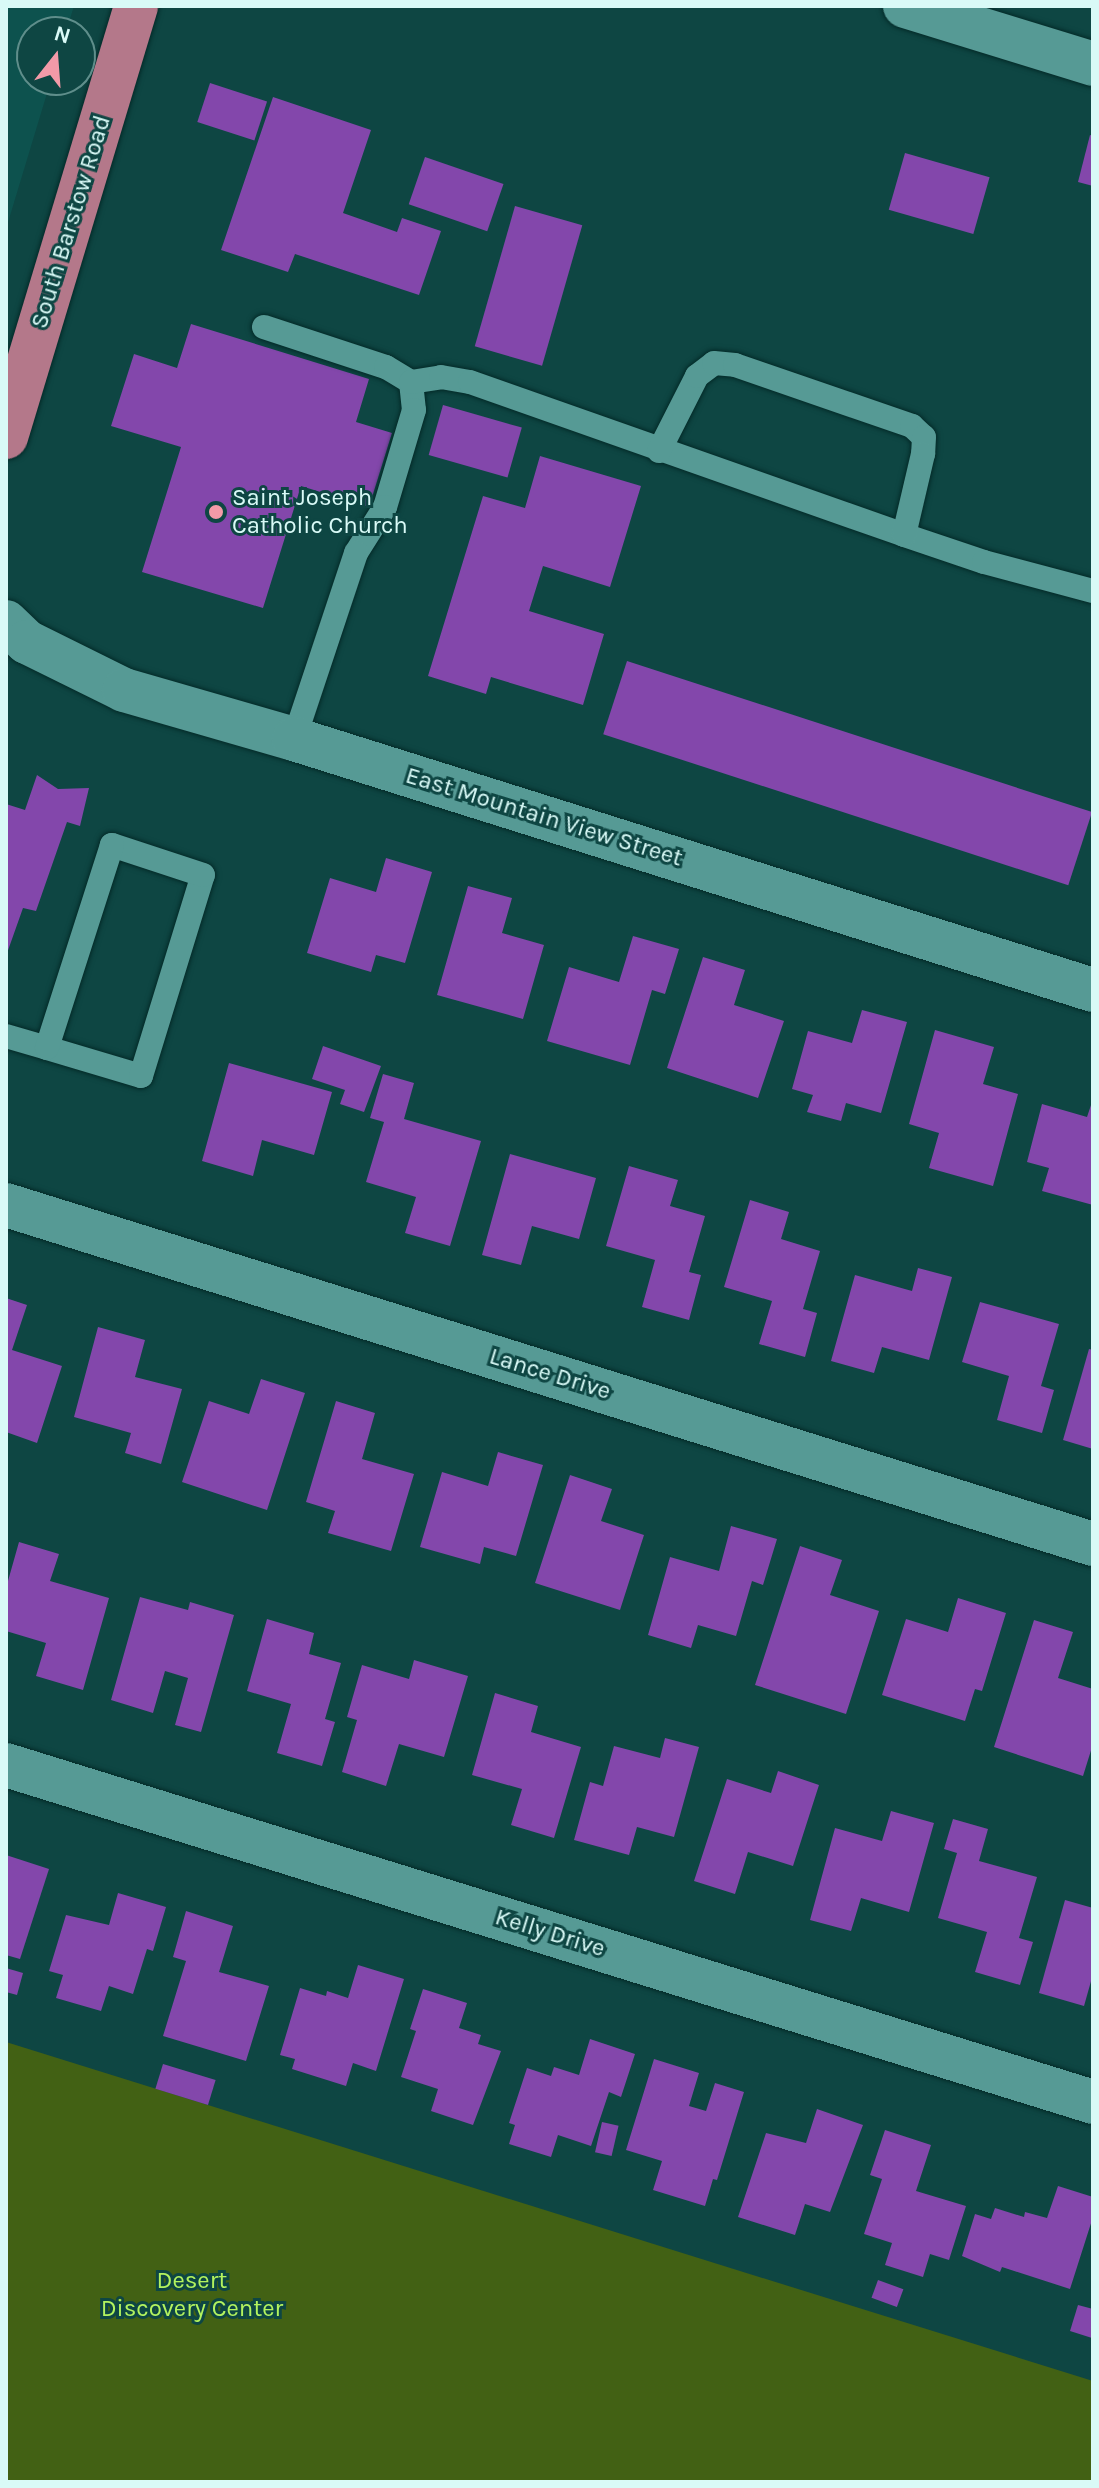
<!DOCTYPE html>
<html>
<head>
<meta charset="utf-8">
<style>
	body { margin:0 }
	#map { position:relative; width:1099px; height:2488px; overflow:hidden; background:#0e4643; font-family:Karla,sans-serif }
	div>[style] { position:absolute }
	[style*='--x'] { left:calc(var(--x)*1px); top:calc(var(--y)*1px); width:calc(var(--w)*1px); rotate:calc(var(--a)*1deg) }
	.built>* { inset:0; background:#0d524e }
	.green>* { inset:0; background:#426114 }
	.building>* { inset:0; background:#8347ab; transform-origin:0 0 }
	.roads { filter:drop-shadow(0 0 2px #042a28) drop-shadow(0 0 2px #042a28) }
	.service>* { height:24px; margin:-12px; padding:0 12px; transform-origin:12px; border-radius:12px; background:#569a95 }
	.minor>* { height:44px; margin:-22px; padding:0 22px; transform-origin:22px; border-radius:22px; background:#569a95 }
	.secondary>* { height:44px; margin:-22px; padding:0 22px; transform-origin:22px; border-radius:22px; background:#569a95 }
	.primary>* { height:44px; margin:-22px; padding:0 22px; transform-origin:22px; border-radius:22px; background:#b4788a }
	.dots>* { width:22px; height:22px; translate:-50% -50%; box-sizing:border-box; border:4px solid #0e4643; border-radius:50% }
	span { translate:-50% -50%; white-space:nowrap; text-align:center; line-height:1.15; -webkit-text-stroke:6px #0e4643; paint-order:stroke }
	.street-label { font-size:24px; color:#d9faf7 }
	.poi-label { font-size:24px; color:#d9faf7 }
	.left { translate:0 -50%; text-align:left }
	.park-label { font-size:24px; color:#b3f35e }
	.frame { position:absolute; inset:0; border:8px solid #d9faf7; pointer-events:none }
	.north { position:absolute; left:16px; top:16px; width:80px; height:80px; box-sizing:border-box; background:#0e4643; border:2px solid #5f8e8b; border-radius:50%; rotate:17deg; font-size:22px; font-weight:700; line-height:32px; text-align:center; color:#d9faf7 }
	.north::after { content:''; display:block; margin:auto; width:28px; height:36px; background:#f39aa8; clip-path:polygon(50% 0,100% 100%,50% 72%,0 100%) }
</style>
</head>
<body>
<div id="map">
	<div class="built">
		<i style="clip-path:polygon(6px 6px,74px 6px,66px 32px,32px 32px,32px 80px,51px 80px,6px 229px)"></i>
	</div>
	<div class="green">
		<i style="clip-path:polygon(6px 2042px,1093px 2381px,1093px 2482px,6px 2482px)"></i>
	</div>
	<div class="building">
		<i style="left:210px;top:83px;width:60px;height:41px;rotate:18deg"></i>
		<i style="clip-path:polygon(273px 97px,371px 130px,343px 213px,397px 232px,402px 218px,441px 231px,419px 295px,295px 254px,288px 272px,221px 250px)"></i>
		<i style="clip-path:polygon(1090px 135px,1093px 136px,1093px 186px,1078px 182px)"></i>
		<i style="left:905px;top:153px;width:88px;height:59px;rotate:16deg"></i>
		<i style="left:425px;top:157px;width:83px;height:50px;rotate:19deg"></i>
		<i style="left:515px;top:206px;width:70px;height:146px;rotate:16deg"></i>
		<i style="clip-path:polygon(191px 324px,369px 379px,356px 422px,392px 433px,369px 507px,301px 486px,263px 608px,142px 572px,181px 447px,111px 426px,134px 354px,177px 368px)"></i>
		<i style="left:443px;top:405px;width:82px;height:52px;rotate:16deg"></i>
		<i style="clip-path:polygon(540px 456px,641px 486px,610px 587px,543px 566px,529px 611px,604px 634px,583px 705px,491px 677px,486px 694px,428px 676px,483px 496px,525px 508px)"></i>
		<i style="left:627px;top:661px;width:489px;height:77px;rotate:18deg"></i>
		<i style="clip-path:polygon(37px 775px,58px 789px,89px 788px,80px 826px,67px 822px,36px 911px,23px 908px,6px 956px,6px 804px,25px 810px)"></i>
		<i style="clip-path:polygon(386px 858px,432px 872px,405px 963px,376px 955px,371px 972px,307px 953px,330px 878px,376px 892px)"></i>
		<i style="clip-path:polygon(468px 886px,512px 898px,502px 933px,544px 945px,523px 1019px,437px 995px)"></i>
		<i style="clip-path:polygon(633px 936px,679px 949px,665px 994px,652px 990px,630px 1065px,547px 1041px,569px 967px,619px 982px)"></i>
		<i style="clip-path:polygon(703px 957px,745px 970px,734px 1005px,784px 1021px,758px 1098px,667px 1068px)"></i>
		<i style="clip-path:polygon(862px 1010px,907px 1022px,881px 1113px,846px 1103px,841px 1121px,807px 1112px,813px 1095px,792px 1089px,808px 1031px,852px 1043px)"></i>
		<i style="clip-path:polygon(935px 1030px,994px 1047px,983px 1084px,1018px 1094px,993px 1186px,929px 1168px,939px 1133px,909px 1124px)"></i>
		<i style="clip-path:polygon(323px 1046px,381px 1066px,364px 1112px,340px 1104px,345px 1090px,312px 1079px)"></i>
		<i style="clip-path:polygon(229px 1063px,332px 1092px,314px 1155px,262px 1140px,253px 1176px,202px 1161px)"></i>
		<i style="clip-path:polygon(383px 1074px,414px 1083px,404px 1119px,481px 1141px,450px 1246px,405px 1233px,416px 1197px,366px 1182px,384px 1122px,370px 1118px)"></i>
		<i style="clip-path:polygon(1093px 1099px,1093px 1205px,1042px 1191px,1049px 1168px,1027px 1162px,1042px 1104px,1087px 1117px)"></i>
		<i style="clip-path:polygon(510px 1154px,596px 1178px,579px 1239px,532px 1226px,521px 1265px,482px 1255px)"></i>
		<i style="clip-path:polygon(629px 1166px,678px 1180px,670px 1206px,705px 1216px,689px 1272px,701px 1275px,689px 1320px,642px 1307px,655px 1260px,606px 1246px)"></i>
		<i style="clip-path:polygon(750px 1200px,789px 1212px,781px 1239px,820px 1251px,803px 1309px,817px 1313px,805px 1357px,759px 1344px,772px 1301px,724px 1287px)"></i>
		<i style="clip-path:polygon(918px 1268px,952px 1277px,929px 1360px,882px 1347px,874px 1373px,831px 1361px,855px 1275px,912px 1291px)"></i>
		<i style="clip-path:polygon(6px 1298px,27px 1305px,12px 1350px,62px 1366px,37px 1443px,6px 1432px)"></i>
		<i style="clip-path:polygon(980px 1302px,1059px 1324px,1041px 1386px,1054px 1390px,1042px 1433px,997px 1420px,1009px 1376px,962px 1362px)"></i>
		<i style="clip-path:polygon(98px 1327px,145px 1340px,135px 1377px,182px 1389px,161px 1464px,125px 1453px,131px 1433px,74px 1417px)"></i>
		<i style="clip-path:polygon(1089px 1349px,1093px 1350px,1093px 1449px,1063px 1440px)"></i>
		<i style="clip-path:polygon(261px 1379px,305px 1393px,267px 1510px,182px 1482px,209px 1401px,249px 1414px)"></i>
		<i style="clip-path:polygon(336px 1401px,375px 1413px,362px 1459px,414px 1474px,391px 1551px,328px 1533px,335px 1511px,306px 1502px)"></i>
		<i style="clip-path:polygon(498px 1452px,543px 1465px,516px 1556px,484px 1547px,480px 1564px,420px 1547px,442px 1472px,488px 1486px)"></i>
		<i style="clip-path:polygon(570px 1475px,612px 1489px,601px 1521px,644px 1535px,620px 1610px,535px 1583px)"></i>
		<i style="clip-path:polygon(731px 1526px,777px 1539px,763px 1585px,752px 1581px,736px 1636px,698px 1625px,691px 1648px,648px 1635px,670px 1557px,719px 1571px)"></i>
		<i style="clip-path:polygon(19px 1542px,59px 1554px,50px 1581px,109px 1598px,83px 1690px,36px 1676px,46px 1643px,6px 1631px,6px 1588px)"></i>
		<i style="clip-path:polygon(800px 1546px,842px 1560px,830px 1595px,879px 1611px,846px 1714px,755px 1685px)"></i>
		<i style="clip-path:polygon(140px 1597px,188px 1610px,190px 1602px,234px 1615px,201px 1732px,175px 1725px,188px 1678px,165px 1671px,153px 1713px,111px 1700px)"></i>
		<i style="clip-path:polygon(958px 1598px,1006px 1613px,982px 1691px,975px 1689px,965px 1721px,882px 1695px,906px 1619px,948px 1632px)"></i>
		<i style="clip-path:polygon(267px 1619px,314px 1633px,309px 1654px,341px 1663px,325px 1719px,335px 1722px,322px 1766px,277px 1753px,291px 1704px,247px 1691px)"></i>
		<i style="clip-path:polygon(1034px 1620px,1073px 1632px,1058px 1678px,1093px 1689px,1093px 1744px,1083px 1776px,994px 1747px)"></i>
		<i style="clip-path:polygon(414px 1660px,468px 1676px,444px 1757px,399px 1744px,386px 1786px,342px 1772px,357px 1720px,347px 1717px,362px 1665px,409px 1679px)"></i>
		<i style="clip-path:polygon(495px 1693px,538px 1706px,531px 1732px,581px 1747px,554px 1838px,511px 1825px,522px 1789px,472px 1775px)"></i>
		<i style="clip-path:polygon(665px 1738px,699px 1747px,674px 1837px,637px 1827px,629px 1855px,574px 1840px,590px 1782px,603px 1786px,614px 1746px,660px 1758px)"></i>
		<i style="clip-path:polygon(778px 1771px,819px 1785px,793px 1866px,748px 1852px,735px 1894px,694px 1881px,727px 1779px,771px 1793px)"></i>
		<i style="clip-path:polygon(891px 1811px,934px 1823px,909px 1912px,861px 1898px,851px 1931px,810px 1920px,835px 1828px,882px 1841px)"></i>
		<i style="clip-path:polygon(953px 1819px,988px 1829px,979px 1861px,1037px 1877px,1019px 1938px,1033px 1942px,1020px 1985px,975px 1972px,987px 1932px,938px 1918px,957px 1853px,944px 1849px)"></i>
		<i style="clip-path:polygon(6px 1855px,49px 1869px,20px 1959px,6px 1955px)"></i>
		<i style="clip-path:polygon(118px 1893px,166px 1907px,153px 1951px,147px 1949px,133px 1994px,109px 1986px,101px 2011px,56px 1998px,63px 1975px,49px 1971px,66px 1915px,109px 1925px)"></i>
		<i style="clip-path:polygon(1065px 1900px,1093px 1908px,1093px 1974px,1084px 2006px,1039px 1993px)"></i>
		<i style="clip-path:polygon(186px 1911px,233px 1926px,219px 1972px,269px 1986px,246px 2061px,163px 2036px,186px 1961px,173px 1957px)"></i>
		<i style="clip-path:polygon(358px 1965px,404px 1979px,376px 2071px,353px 2063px,346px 2086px,292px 2069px,295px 2059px,280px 2055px,300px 1988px,326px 1996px,327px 1991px,348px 1998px)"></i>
		<i style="clip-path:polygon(6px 1968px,23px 1973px,17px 1995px,6px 1992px)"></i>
		<i style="clip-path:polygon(423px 1989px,467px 2003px,459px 2028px,481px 2035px,478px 2044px,501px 2051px,473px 2125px,431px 2111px,438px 2089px,401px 2077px,416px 2031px,410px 2029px)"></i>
		<i style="clip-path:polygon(590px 2039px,635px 2054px,621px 2097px,609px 2092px,591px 2146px,558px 2135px,551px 2157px,509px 2144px,515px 2125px,509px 2123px,527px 2068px,551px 2076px,554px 2067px,579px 2075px)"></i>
		<i style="clip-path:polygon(654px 2059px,699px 2073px,689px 2106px,706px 2111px,715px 2083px,744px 2092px,717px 2180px,713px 2179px,705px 2206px,653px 2190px,662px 2161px,626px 2150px)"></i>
		<i style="left:163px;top:2064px;width:55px;height:26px;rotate:17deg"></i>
		<i style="clip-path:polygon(817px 2109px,863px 2125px,830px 2212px,805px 2204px,795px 2235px,738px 2217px,766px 2133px,806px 2143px)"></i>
		<i style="left:602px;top:2122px;width:17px;height:31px;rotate:13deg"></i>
		<i style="clip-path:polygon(885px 2130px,931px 2145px,916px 2191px,966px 2206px,949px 2260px,930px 2254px,923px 2277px,885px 2265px,892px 2243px,864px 2234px,882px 2179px,870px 2175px)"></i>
		<i style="clip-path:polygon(1058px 2186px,1093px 2197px,1093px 2217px,1070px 2289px,1002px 2267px,1000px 2272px,962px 2256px,975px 2214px,991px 2219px,995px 2208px,1024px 2217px,1025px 2212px,1047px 2218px)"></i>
		<i style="left:878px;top:2280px;width:27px;height:19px;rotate:20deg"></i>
		<i style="clip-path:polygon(1078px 2305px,1093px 2309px,1092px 2338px,1070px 2331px)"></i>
	</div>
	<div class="roads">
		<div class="service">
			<i style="--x:264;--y:327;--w:128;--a:18.2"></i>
			<i style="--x:386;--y:367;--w:29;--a:31"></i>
			<i style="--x:411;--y:382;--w:28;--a:84"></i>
			<i style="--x:414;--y:410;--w:101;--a:106.6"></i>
			<i style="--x:385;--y:507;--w:54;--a:122.2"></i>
			<i style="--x:356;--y:553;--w:196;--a:108.4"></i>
			<i style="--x:411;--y:382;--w:30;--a:-9"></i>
			<i style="--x:441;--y:377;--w:29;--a:10"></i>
			<i style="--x:470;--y:382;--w:460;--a:19.4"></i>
			<i style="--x:904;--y:535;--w:84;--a:18.6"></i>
			<i style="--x:984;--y:562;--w:113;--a:14.9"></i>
			<i style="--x:659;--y:451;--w:84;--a:-63.1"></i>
			<i style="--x:697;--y:376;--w:21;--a:-37"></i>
			<i style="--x:714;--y:363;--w:21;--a:5"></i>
			<i style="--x:735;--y:365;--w:187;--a:19"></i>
			<i style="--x:912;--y:426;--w:16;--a:43"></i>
			<i style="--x:924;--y:437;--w:17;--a:93"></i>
			<i style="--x:923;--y:454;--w:83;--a:103.2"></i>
			<i style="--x:6;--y:1036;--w:43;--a:16.3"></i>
			<i style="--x:47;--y:1048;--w:98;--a:16.6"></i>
			<i style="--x:141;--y:1076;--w:210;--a:-72.9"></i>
			<i style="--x:203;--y:875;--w:96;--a:-161.8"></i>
			<i style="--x:112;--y:845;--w:213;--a:107.8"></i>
		</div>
		<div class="minor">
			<i style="--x:905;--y:6;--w:197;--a:17.1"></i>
			<i style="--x:6;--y:1205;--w:1139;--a:17.32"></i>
			<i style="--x:6;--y:1765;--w:1138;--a:17.22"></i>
		</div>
		<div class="secondary">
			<i style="--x:6;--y:622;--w:29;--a:44"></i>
			<i style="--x:27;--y:642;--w:108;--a:26.3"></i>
			<i style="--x:124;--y:690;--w:177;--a:16.1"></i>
			<i style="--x:294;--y:739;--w:837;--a:17.44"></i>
		</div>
		<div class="primary">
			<i style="--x:6;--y:437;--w:450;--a:-73.2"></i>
		</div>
	</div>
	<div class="dots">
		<i style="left:216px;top:512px;background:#f39aa8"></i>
	</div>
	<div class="street-label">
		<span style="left:71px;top:222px;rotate:-73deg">South Barstow Road</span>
		<span style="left:544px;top:817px;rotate:17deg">East Mountain View Street</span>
		<span style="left:550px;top:1374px;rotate:17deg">Lance Drive</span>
		<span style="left:550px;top:1933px;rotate:17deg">Kelly Drive</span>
	</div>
	<div class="poi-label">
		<span class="left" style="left:232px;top:512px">Saint Joseph<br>Catholic Church</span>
	</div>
	<div class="park-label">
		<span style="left:192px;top:2295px">Desert<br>Discovery Center</span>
	</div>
	<div class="frame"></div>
	<div class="north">N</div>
</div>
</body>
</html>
